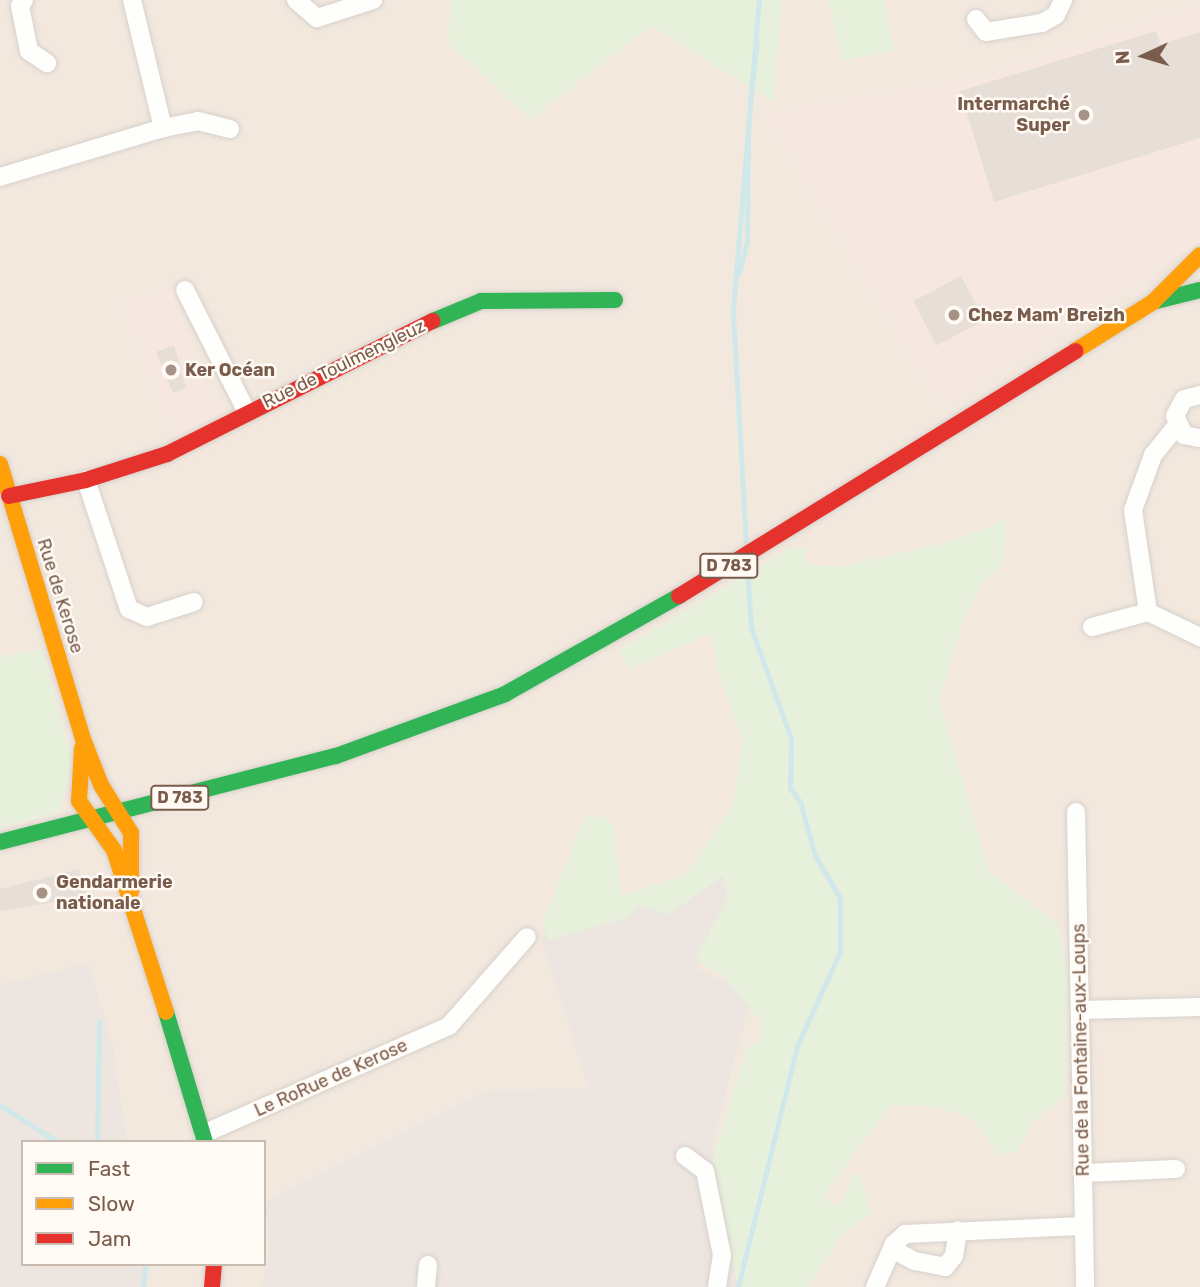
<!DOCTYPE html>
<html>
<head>
<meta charset="utf-8">
<style>
	body { margin:0 }
	#map { position:relative; width:1200px; height:1287px; overflow:hidden; background:#f9f5f0; font-family:Rubik,sans-serif }
	div>[style] { position:absolute }
	[style*='--x'] { left:calc(var(--x)*1px); top:calc(var(--y)*1px); width:calc(var(--w)*1px); rotate:calc(var(--a)*1deg) }
	.residential>* { inset:0; background:#f2e8de }
	.commercial>* { inset:0; background:#f6e8e1 }
	.industrial>* { inset:0; background:#ede5e0 }
	.green>* { inset:0; background:#e7f0db }
	.stream>* { height:4.5px; margin:-2.25px; padding:0 2.25px; transform-origin:2.25px; border-radius:2.25px; background:#d0e8ea }
	.building>* { inset:0; background:#e6ded7; transform-origin:0 0 }
	.roads { filter:drop-shadow(0 0 2px #d7d1cb) drop-shadow(0 0 2px #d7d1cb) }
	.street>* { height:18px; margin:-9px; padding:0 9px; transform-origin:9px; border-radius:9px; background:#fefefd }
	.fast>* { height:16px; margin:-8px; padding:0 8px; transform-origin:8px; border-radius:8px; background:#30b455 }
	.slow>* { height:16px; margin:-8px; padding:0 8px; transform-origin:8px; border-radius:8px; background:#ff9f0a }
	.jam>* { height:16px; margin:-8px; padding:0 8px; transform-origin:8px; border-radius:8px; background:#e5322d }
	.dots>* { width:19px; height:19px; translate:-50% -50%; box-sizing:border-box; border:4px solid #fffaf3; border-radius:50% }
	span { translate:-50% -50%; white-space:nowrap; text-align:center; line-height:1.15; -webkit-text-stroke:5px #fffaf3; paint-order:stroke }
	.shield-label span { padding:2px 5px; background:#fffaf3; border:2px solid; border-radius:5px; -webkit-text-stroke-width:0 }
	.shield-label { font-size:16px; color:#7a5c4d; font-weight:700 }
	.poi-label { font-size:18px; color:#7a5c4d; font-weight:700 }
	.right { translate:-100% -50%; text-align:right }
	.left { translate:0 -50%; text-align:left }
	.street-label { font-size:18px; color:#7a5c4d }
	.legend { position:absolute; left:21px; top:1140px; width:245px; height:126px; box-sizing:border-box; background:#fffaf3; border:2px solid #cabbb1; margin:0; padding:9px 12px; list-style:none; font-size:21px; color:#7a5c4d }
	.legend li { display:flex; align-items:center; gap:14px; height:35px }
	.legend b { width:35px; border:2px solid #cabbb1 }
	.north { position:absolute; left:1109px; top:21px; width:70px; height:70px; -webkit-text-stroke:5px #fffaf3; paint-order:stroke; rotate:266deg; font-size:19px; font-weight:700; line-height:28px; text-align:center; color:#7a5c4d }
	.north::after { content:''; display:block; margin:auto; width:24px; height:32px; background:#7a5c4d; clip-path:polygon(50% 0,100% 100%,50% 72%,0 100%) }
</style>
</head>
<body>
<div id="map">
	<div class="residential">
		<i style="clip-path:polygon(evenodd,0 0,1200px 0,1200px 1287px,0 1287px,0 827px,59px 812px,42px 649px,0 657px,0 0,23px 1142px,264px 1142px,264px 1264px,23px 1264px,23px 1142px)"></i>
	</div>
	<div class="commercial">
		<i style="clip-path:polygon(1200px 5px,1200px 242px,943px 406px,768px 115px,985px 76px)"></i>
		<i style="clip-path:polygon(174px 288px,192px 354px,222px 413px,175px 436px,122px 303px)"></i>
	</div>
	<div class="industrial">
		<i style="clip-path:polygon(728px 852px,732px 888px,698px 970px,752px 993px,712px 1144px,749px 1279px,746px 1287px,262px 1287px,270px 1250px,264px 1202px,487px 1090px,589px 1089px,541px 939px,553px 909px,702px 878px)"></i>
		<i style="clip-path:polygon(88px 963px,112px 1042px,127px 1142px,23px 1142px,23px 1264px,145px 1264px,145px 1287px,0 1287px,0 985px)"></i>
	</div>
	<div class="green">
		<i style="clip-path:polygon(452px 0,782px 0,773px 102px,652px 26px,530px 119px,447px 42px)"></i>
		<i style="clip-path:polygon(829px 0,884px 0,894px 50px,842px 61px)"></i>
		<i style="clip-path:polygon(1006px 520px,1003px 563px,983px 582px,963px 622px,939px 700px,989px 871px,1058px 925px,1068px 971px,1066px 1096px,1034px 1121px,1016px 1153px,998px 1154px,974px 1120px,938px 1107px,891px 1105px,823px 1196px,840px 1206px,853px 1174px,859px 1174px,871px 1213px,842px 1235px,808px 1287px,738px 1287px,711px 1167px,747px 1047px,761px 1040px,761px 1022px,724px 976px,695px 960px,728px 897px,723px 876px,668px 915px,639px 905px,627px 918px,549px 940px,542px 924px,585px 817px,604px 816px,614px 827px,621px 896px,686px 875px,733px 805px,743px 740px,718px 673px,712px 633px,629px 669px,620px 650px,791px 548px,806px 549px,804px 563px,838px 567px,952px 541px)"></i>
		<i style="clip-path:polygon(42px 649px,72px 761px,59px 812px,0 827px,0 657px)"></i>
	</div>
	<div class="stream">
		<i style="--x:750;--y:100;--w:57;--a:-83"></i>
		<i style="--x:739;--y:273;--w:33;--a:-76"></i>
		<i style="--x:747;--y:241;--w:105;--a:-89.5"></i>
		<i style="--x:746;--y:545;--w:236;--a:-93.2"></i>
		<i style="--x:733;--y:309;--w:310;--a:-85.2"></i>
		<i style="--x:0;--y:1105;--w:69;--a:32.5"></i>
		<i style="--x:97;--y:1142;--w:120;--a:-89"></i>
		<i style="--x:143;--y:1287;--w:23;--a:-83"></i>
		<i style="--x:738;--y:1287;--w:248;--a:-76.2"></i>
		<i style="--x:797;--y:1046;--w:103;--a:-65.4"></i>
		<i style="--x:840;--y:952;--w:54;--a:-90"></i>
		<i style="--x:840;--y:898;--w:49;--a:-120.8"></i>
		<i style="--x:815;--y:856;--w:56;--a:-105.5"></i>
		<i style="--x:800;--y:802;--w:17;--a:-126"></i>
		<i style="--x:790;--y:788;--w:49;--a:-88.8"></i>
		<i style="--x:791;--y:739;--w:118;--a:-109.8"></i>
		<i style="--x:751;--y:628;--w:61;--a:-93.8"></i>
	</div>
	<div class="building">
		<i style="clip-path:polygon(1156px 31px,1160px 44px,1200px 32px,1200px 138px,994px 202px,960px 91px)"></i>
		<i style="left:961px;top:276px;width:50px;height:54px;rotate:62deg"></i>
		<i style="clip-path:polygon(174px 345px,186px 388px,173px 393px,156px 352px)"></i>
		<i style="clip-path:polygon(79px 869px,86px 897px,0 911px,0 889px)"></i>
	</div>
	<div class="roads">
		<div class="street">
			<i style="--x:24;--y:0;--w:7;--a:124"></i>
			<i style="--x:20;--y:6;--w:46;--a:78.7"></i>
			<i style="--x:29;--y:51;--w:22;--a:34"></i>
			<i style="--x:132;--y:0;--w:132;--a:76.4"></i>
			<i style="--x:296;--y:0;--w:28;--a:41"></i>
			<i style="--x:317;--y:18;--w:59;--a:-17.8"></i>
			<i style="--x:976;--y:19;--w:16;--a:52"></i>
			<i style="--x:986;--y:32;--w:57;--a:-9.1"></i>
			<i style="--x:1042;--y:23;--w:16;--a:-30"></i>
			<i style="--x:1056;--y:15;--w:17;--a:-65"></i>
			<i style="--x:0;--y:177;--w:170;--a:-16.7"></i>
			<i style="--x:163;--y:128;--w:36;--a:-11"></i>
			<i style="--x:198;--y:121;--w:33;--a:14"></i>
			<i style="--x:185;--y:290;--w:137;--a:63.1"></i>
			<i style="--x:1200;--y:395;--w:16;--a:166"></i>
			<i style="--x:1184;--y:399;--w:19;--a:118"></i>
			<i style="--x:1175;--y:416;--w:21;--a:65"></i>
			<i style="--x:1184;--y:435;--w:16;--a:11"></i>
			<i style="--x:86;--y:480;--w:136;--a:71.6"></i>
			<i style="--x:129;--y:609;--w:20;--a:24"></i>
			<i style="--x:147;--y:617;--w:49;--a:-17.7"></i>
			<i style="--x:1148;--y:612;--w:103;--a:-98.4"></i>
			<i style="--x:1133;--y:510;--w:59;--a:-70"></i>
			<i style="--x:1153;--y:455;--w:38;--a:-51"></i>
			<i style="--x:1092;--y:627;--w:58;--a:-15"></i>
			<i style="--x:1148;--y:612;--w:58;--a:25.7"></i>
			<i style="--x:1076;--y:812;--w:475;--a:88.9"></i>
			<i style="--x:1080;--y:1010;--w:120;--a:-1.4"></i>
			<i style="--x:203;--y:1134;--w:269;--a:-23.7"></i>
			<i style="--x:449;--y:1026;--w:118;--a:-48.8"></i>
			<i style="--x:685;--y:1156;--w:25;--a:37"></i>
			<i style="--x:705;--y:1171;--w:86;--a:78.6"></i>
			<i style="--x:722;--y:1255;--w:32;--a:99"></i>
			<i style="--x:1083;--y:1173;--w:93;--a:-2.5"></i>
			<i style="--x:892;--y:1249;--w:26;--a:28"></i>
			<i style="--x:915;--y:1261;--w:31;--a:11"></i>
			<i style="--x:945;--y:1267;--w:14;--a:-51"></i>
			<i style="--x:954;--y:1256;--w:26;--a:-81"></i>
			<i style="--x:426;--y:1287;--w:22;--a:-85"></i>
			<i style="--x:875;--y:1287;--w:47;--a:-66.2"></i>
			<i style="--x:894;--y:1244;--w:15;--a:-42"></i>
			<i style="--x:905;--y:1234;--w:179;--a:-2.6"></i>
		</div>
		<div class="fast">
			<i style="--x:1156;--y:301;--w:45;--a:-14"></i>
			<i style="--x:433;--y:321;--w:52;--a:-22.6"></i>
			<i style="--x:481;--y:301;--w:134;--a:-0.4"></i>
			<i style="--x:0;--y:842;--w:347;--a:-14.4"></i>
			<i style="--x:336;--y:756;--w:180;--a:-20.1"></i>
			<i style="--x:505;--y:694;--w:200;--a:-29.4"></i>
			<i style="--x:166;--y:1012;--w:136;--a:73.3"></i>
		</div>
		<div class="slow">
			<i style="--x:1075;--y:351;--w:92;--a:-32.1"></i>
			<i style="--x:1153;--y:302;--w:66;--a:-45"></i>
			<i style="--x:0;--y:464;--w:287;--a:73.2"></i>
			<i style="--x:83;--y:739;--w:49;--a:68.6"></i>
			<i style="--x:101;--y:785;--w:57;--a:58"></i>
			<i style="--x:131;--y:833;--w:59;--a:90"></i>
			<i style="--x:82;--y:748;--w:53;--a:93.2"></i>
			<i style="--x:79;--y:801;--w:60;--a:54.5"></i>
			<i style="--x:114;--y:850;--w:170;--a:72.2"></i>
		</div>
		<div class="jam">
			<i style="--x:9;--y:496;--w:79;--a:-11.7"></i>
			<i style="--x:86;--y:480;--w:85;--a:-17.8"></i>
			<i style="--x:167;--y:454;--w:297;--a:-26.6"></i>
			<i style="--x:679;--y:596;--w:466;--a:-31.7"></i>
			<i style="--x:212;--y:1287;--w:23;--a:-85"></i>
		</div>
	</div>
	<div class="dots">
		<i style="left:1084px;top:115px;background:#a69286"></i>
		<i style="left:954px;top:315px;background:#a69286"></i>
		<i style="left:171px;top:370px;background:#a69286"></i>
		<i style="left:42px;top:893px;background:#a69286"></i>
	</div>
	<div class="shield-label">
		<span style="left:729px;top:566px">D 783</span>
		<span style="left:180px;top:798px">D 783</span>
	</div>
	<div class="poi-label">
		<span class="right" style="left:1070px;top:115px">Intermarché<br>Super</span>
		<span class="left" style="left:968px;top:315px">Chez Mam' Breizh</span>
		<span class="left" style="left:185px;top:370px">Ker Océan</span>
		<span class="left" style="left:56px;top:893px">Gendarmerie<br>nationale</span>
	</div>
	<div class="street-label">
		<span style="left:344px;top:364px;rotate:-26deg">Rue de Toulmengleuz</span>
		<span style="left:60px;top:596px;rotate:73deg">Rue de Kerose</span>
		<span style="left:1081px;top:1050px;rotate:-91deg">Rue de la Fontaine-aux-Loups</span>
		<span style="left:331px;top:1078px;rotate:-24deg">Le RoRue de Kerose</span>
	</div>
	<ul class="legend">
	<li><b style="height:9px;background:#30b455"></b>Fast</li>
	<li><b style="height:9px;background:#ff9f0a"></b>Slow</li>
	<li><b style="height:9px;background:#e5322d"></b>Jam</li>
	</ul>
	<div class="north">N</div>
</div>
</body>
</html>
